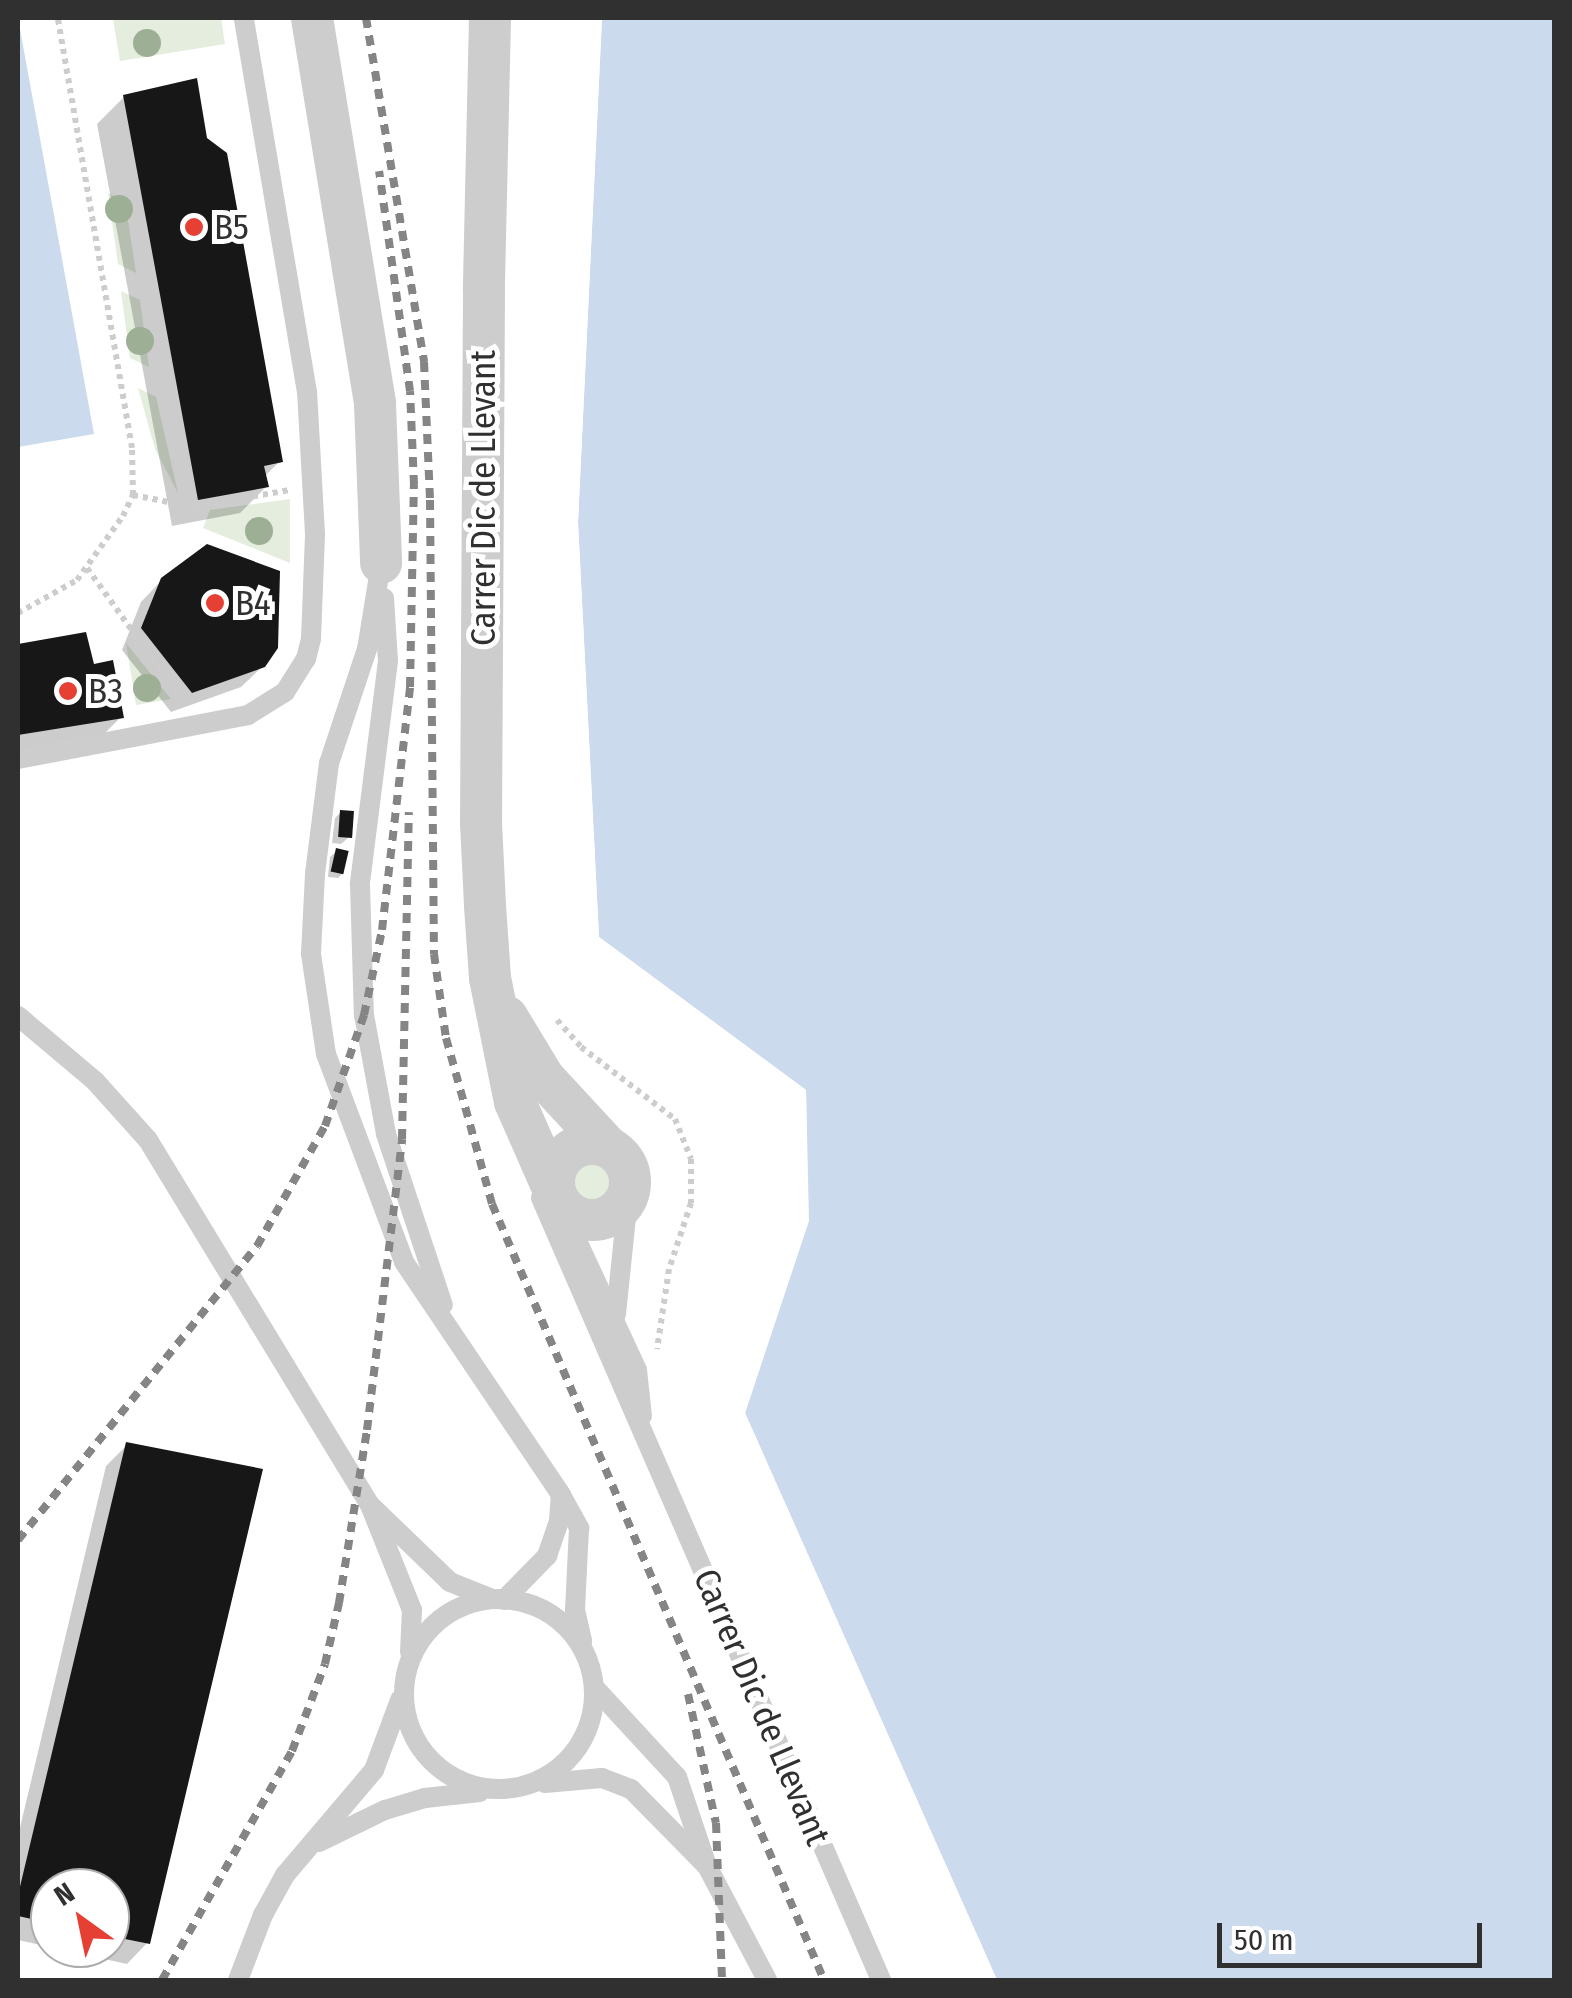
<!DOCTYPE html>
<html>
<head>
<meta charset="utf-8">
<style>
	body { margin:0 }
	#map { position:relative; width:1572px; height:1998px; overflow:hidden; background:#fff; font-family:"Fira Sans Condensed",sans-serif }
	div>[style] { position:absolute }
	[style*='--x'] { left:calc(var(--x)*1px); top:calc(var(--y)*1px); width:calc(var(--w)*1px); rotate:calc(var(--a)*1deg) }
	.green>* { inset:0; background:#e4edde }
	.round { border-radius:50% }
	.water>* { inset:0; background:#cbdbed }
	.pier>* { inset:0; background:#fff }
	.shadow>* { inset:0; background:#0003 }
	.building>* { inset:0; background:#171717; transform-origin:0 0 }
	.path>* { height:6px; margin-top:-3px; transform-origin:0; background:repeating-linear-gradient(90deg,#cdcdcd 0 5px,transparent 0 10px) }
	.service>* { height:20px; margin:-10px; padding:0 10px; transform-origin:10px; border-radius:10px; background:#cdcdcd }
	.service>.ring { margin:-10px; padding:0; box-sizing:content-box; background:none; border:20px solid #cdcdcd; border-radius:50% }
	.minor>* { height:42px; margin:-21px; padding:0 21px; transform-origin:21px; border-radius:21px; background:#cdcdcd }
	.minor>.ring { margin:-21px; padding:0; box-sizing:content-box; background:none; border:42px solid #cdcdcd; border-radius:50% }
	.rail>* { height:8px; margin-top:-4px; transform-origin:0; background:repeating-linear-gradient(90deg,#858585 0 10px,transparent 0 18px) }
	.trees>* { width:28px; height:28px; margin:-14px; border-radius:50%; background:#9daf94 }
	.dots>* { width:28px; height:28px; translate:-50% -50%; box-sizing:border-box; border:5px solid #fff; border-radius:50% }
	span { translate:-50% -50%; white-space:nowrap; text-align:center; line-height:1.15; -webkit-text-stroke:10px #fff; paint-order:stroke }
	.poi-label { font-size:35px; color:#303030 }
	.left { translate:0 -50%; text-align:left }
	.street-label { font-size:35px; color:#303030 }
	.frame { position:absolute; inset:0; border:20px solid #303030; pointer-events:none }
	.north { position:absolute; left:30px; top:1868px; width:100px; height:100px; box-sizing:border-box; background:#fff; border:2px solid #acacac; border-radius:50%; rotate:327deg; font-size:28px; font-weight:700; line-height:40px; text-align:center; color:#303030 }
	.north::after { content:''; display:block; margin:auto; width:35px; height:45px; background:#e63f34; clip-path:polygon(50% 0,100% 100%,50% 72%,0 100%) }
	.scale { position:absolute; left:1217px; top:1923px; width:265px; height:45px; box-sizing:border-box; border:5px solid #303030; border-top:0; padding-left:12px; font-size:30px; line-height:35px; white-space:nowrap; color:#303030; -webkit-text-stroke:8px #fff; paint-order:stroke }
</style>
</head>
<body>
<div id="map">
	<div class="green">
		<i style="clip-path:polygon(221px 18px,225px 44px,120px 61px,113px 19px)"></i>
		<i style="clip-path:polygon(108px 193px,125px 201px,136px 273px,118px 264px)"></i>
		<i style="clip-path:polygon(121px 291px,140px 300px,149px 367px,130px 358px)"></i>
		<i style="clip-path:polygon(138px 388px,156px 397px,178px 493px,155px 449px)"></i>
		<i style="clip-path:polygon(290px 499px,290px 563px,203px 528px,210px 510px)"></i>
		<i style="clip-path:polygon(126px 643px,171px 699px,136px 705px)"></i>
		<i class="round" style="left:572px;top:1161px;width:42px;height:42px"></i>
	</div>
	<div class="water">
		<i style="clip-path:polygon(18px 18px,94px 434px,18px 447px)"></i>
		<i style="clip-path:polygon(602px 18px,1554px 18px,1554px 1980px,997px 1980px,745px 1413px,808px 1222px,806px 1090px,599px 937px,578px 522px)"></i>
	</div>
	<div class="pier">
		<i style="clip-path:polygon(597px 18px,602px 18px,578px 522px,599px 937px,806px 1090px,809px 1221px,745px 1413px,997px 1980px,991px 1980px,740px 1414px,803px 1221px,801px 1093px,594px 939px,573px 521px)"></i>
	</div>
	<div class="shadow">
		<i style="clip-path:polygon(124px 97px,204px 140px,280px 461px,264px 477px,267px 486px,240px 513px,172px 526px,97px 124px)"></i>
		<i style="clip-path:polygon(162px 580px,263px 666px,241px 687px,171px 712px,122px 650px,141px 602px)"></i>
		<i style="clip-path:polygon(84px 635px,92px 667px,121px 717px,94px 744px,18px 757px,18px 647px)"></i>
		<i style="clip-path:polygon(341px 812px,348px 838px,341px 844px,332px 843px,335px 818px)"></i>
		<i style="clip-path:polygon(337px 851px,344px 872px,338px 878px,328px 877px,330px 857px)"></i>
		<i style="clip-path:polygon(127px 1445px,147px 1943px,127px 1964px,53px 1948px,110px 1948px,110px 1888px,50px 1888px,50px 1947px,18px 1940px,18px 1836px,106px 1466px)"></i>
	</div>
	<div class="building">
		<i style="clip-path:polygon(197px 78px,207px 138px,227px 153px,283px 462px,264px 466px,269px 487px,198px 500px,123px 95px)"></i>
		<i style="clip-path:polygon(207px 544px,280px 571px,278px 648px,265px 667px,192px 693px,141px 628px,161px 578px)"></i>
		<i style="clip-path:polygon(86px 632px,94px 664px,113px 660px,124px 718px,18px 735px,18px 644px)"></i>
		<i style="left:340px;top:810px;width:14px;height:27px;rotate:4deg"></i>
		<i style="left:336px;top:848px;width:13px;height:24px;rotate:13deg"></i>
		<i style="clip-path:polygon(126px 1442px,263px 1469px,150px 1944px,110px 1936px,110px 1888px,50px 1888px,50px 1923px,18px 1916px,18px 1895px)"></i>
	</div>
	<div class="path">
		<i style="--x:133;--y:495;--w:62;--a:11.1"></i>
		<i style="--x:194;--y:507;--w:97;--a:-10.1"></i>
		<i style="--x:87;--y:568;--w:164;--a:54.2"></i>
		<i style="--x:18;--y:613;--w:68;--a:-29.2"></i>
		<i style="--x:77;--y:580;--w:79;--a:-54.3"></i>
		<i style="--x:123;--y:516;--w:23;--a:-65"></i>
		<i style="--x:133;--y:495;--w:47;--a:-91.2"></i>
		<i style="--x:132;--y:448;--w:436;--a:-99.8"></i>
		<i style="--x:557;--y:1020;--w:36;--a:48"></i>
		<i style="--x:581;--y:1047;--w:118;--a:37.5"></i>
		<i style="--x:675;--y:1119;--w:43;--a:68.2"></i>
		<i style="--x:691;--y:1159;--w:44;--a:90"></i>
		<i style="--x:691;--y:1203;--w:70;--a:108.4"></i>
		<i style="--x:669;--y:1269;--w:81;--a:98.5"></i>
	</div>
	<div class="service">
		<i style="--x:381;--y:563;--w:87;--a:99.2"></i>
		<i style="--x:367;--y:649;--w:120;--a:108.4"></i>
		<i style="--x:329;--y:763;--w:112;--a:97.2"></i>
		<i style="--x:315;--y:874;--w:80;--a:92.9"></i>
		<i style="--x:311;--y:954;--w:101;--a:81.5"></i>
		<i style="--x:326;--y:1054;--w:222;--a:69.4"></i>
		<i style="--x:404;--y:1262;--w:281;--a:56"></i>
		<i style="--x:384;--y:598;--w:63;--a:86.4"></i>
		<i style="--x:388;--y:661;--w:225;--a:97.2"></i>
		<i style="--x:360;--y:884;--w:131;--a:88.3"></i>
		<i style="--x:364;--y:1015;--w:121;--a:79.5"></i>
		<i style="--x:386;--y:1134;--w:180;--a:71.6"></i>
		<i style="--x:18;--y:759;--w:234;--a:-10.8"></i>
		<i style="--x:248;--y:715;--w:44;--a:-31.9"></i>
		<i style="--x:285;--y:692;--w:39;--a:-58"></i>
		<i style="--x:306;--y:659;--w:21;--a:-76"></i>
		<i style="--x:311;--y:639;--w:105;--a:-87.8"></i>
		<i style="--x:315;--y:534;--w:142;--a:-93.2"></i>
		<i style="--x:307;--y:392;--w:379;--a:-99.6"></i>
		<i style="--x:18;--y:1016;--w:101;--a:40.2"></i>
		<i style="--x:95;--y:1081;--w:79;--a:48.1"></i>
		<i style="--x:148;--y:1140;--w:427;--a:58.7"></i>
		<i style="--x:541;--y:1198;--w:853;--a:66.5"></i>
		<i style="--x:559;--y:1202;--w:185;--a:65.1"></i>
		<i style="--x:637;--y:1370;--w:46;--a:83.8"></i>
		<i style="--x:616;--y:1314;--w:118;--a:-84.1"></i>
		<i class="ring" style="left:404px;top:1599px;width:170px;height:170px"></i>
		<i style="--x:504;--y:1600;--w:62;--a:-45.7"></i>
		<i style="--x:547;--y:1556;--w:37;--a:-71"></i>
		<i style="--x:559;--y:1521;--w:26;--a:-86"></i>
		<i style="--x:561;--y:1495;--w:38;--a:61"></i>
		<i style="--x:579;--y:1528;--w:82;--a:92.8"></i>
		<i style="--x:575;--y:1610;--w:32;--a:77"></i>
		<i style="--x:410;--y:1652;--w:42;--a:-87.3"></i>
		<i style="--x:412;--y:1610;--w:113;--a:-111.8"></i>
		<i style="--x:370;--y:1505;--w:111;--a:43.9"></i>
		<i style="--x:450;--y:1582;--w:43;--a:21.8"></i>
		<i style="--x:545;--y:1783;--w:57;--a:-5"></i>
		<i style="--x:602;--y:1778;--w:31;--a:21"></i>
		<i style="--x:631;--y:1789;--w:108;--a:45.4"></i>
		<i style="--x:707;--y:1866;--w:94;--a:-108.6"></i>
		<i style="--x:677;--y:1777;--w:121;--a:-132.7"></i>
		<i style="--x:319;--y:1842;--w:73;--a:-25.9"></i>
		<i style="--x:385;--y:1810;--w:42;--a:-16.7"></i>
		<i style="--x:425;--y:1798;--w:55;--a:-6.2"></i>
		<i style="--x:707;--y:1866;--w:129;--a:62.2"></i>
		<i style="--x:238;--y:1980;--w:70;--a:-69"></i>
		<i style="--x:263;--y:1915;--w:46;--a:-61.2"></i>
		<i style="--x:285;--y:1875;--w:138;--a:-49.7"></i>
		<i style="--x:374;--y:1770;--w:75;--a:-69.6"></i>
	</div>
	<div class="minor">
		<i style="--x:312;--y:18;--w:391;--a:80.7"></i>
		<i style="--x:375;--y:404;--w:159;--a:87.8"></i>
		<i style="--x:490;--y:18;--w:272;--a:91.3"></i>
		<i style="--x:484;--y:290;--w:533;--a:90.32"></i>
		<i style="--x:481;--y:823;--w:83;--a:87.2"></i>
		<i style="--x:485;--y:906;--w:72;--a:86"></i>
		<i style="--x:490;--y:978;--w:126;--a:78.6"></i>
		<i style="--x:515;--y:1102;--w:109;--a:66.3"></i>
		<i style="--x:507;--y:1017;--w:71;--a:58.8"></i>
		<i style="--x:544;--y:1078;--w:93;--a:47.2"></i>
		<i class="ring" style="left:554px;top:1144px;width:34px;height:34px"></i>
	</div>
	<div class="rail">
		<i style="--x:366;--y:18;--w:349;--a:80.4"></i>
		<i style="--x:424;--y:362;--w:138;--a:87.5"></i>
		<i style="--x:430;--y:500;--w:454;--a:89.5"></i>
		<i style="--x:434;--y:954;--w:85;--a:81.9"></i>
		<i style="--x:446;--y:1038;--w:172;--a:74.5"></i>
		<i style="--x:492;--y:1204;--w:844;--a:66.84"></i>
		<i style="--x:18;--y:1540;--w:379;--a:-50.9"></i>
		<i style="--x:257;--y:1246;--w:138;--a:-60.5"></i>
		<i style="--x:325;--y:1126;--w:118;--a:-70.6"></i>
		<i style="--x:364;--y:1015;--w:87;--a:-78"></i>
		<i style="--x:382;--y:930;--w:245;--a:-83.4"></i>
		<i style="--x:410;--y:687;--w:202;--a:-88.9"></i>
		<i style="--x:414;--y:485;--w:94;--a:-92.4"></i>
		<i style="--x:410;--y:391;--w:222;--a:-98"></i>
		<i style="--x:688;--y:1694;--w:132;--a:77.8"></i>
		<i style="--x:716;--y:1823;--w:157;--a:87.8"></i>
		<i style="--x:162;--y:1980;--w:263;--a:-60.4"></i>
		<i style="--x:292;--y:1751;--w:93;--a:-69.2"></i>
		<i style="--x:325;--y:1664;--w:63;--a:-77.1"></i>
		<i style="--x:339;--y:1603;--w:175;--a:-80.8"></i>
		<i style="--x:367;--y:1430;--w:293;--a:-83.1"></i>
		<i style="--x:402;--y:1139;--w:327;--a:-88.8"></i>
	</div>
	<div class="trees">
		<i style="left:147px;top:43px"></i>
		<i style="left:119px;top:209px"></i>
		<i style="left:140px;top:341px"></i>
		<i style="left:259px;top:531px"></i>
		<i style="left:147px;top:688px"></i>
	</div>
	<div class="dots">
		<i style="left:194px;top:227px;background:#e63f34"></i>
		<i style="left:215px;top:603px;background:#e63f34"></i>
		<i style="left:68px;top:691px;background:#e63f34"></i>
	</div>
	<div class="poi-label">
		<span class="left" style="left:214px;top:227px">B5</span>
		<span class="left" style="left:235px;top:603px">B4</span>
		<span class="left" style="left:88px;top:691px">B3</span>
	</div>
	<div class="street-label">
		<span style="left:483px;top:498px;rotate:-90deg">Carrer Dic de Llevant</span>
		<span style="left:762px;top:1707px;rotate:67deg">Carrer Dic de Llevant</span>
	</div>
	<div class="frame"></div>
	<div class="north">N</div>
	<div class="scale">50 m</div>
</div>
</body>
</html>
